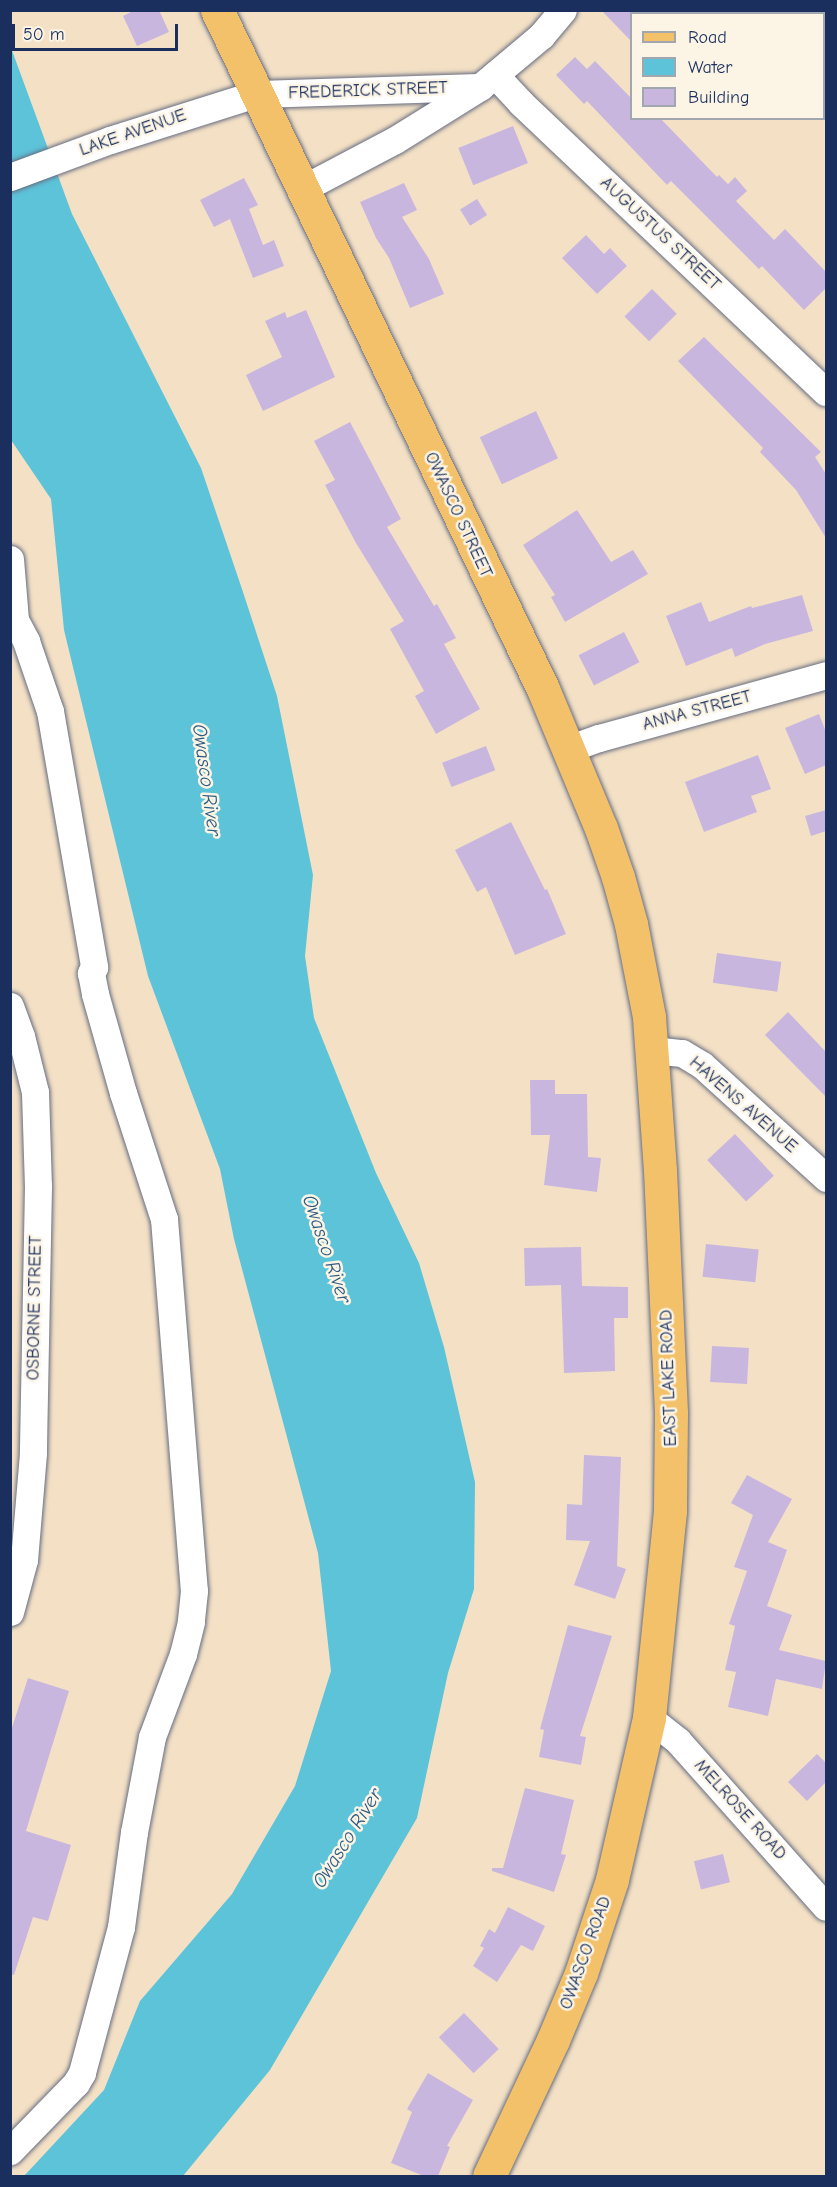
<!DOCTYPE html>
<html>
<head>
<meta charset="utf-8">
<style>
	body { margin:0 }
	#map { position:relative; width:837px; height:2187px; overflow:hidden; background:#f4e1c5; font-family:"Comic Neue",sans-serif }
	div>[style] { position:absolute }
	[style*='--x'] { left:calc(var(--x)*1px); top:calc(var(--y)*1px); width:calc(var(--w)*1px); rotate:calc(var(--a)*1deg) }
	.water>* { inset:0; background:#5cc3d9 }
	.building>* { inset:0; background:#c8b6df; transform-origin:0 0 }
	.roads { filter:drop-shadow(0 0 2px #676d82) drop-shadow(0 0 2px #676d82) }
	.minor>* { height:27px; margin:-13.5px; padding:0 13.5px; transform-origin:13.5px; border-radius:13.5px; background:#fff }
	.major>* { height:33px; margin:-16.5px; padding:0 16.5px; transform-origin:16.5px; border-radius:16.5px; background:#f4c16b }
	span { translate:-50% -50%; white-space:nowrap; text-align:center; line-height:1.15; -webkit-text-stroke:5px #fcf5e5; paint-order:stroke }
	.street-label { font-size:18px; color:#1b2f5e }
	.water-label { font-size:20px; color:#2e5b83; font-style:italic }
	.frame { position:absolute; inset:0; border:12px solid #1b2f5e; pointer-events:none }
	.legend { position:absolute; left:630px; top:12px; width:195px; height:108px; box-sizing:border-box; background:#fcf5e5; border:2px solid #a2a6af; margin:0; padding:8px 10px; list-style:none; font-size:18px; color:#1b2f5e }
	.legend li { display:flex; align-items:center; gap:12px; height:30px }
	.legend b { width:30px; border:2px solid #a2a6af }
	.scale { position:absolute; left:12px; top:24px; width:166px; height:27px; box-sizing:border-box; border:3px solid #1b2f5e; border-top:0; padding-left:8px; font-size:18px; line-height:21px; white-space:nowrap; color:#1b2f5e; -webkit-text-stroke:4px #fcf5e5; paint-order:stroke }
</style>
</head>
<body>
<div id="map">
	<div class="water">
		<i style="clip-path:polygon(10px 45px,72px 214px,201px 468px,242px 589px,277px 696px,313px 875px,305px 956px,314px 1018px,376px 1173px,419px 1263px,444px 1347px,475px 1482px,474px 1589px,448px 1673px,417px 1818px,270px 2070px,183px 2176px,24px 2176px,104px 2090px,140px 2001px,232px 1894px,295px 1786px,331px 1671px,318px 1553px,234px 1239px,220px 1169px,148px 976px,64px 630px,51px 499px,11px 440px)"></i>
	</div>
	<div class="building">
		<i style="clip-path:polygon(135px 10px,159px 10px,169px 32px,137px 46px,123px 16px)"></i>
		<i style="clip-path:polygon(601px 10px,632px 10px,632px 42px)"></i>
		<i style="clip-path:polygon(575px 57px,587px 69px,595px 61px,632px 99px,632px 118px,660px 118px,717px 177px,719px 175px,728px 184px,735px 177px,747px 191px,736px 201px,774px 240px,785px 229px,826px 272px,826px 288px,804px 310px,762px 266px,759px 269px,671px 181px,667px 185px,587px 101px,584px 104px,556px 75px)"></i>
		<i style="left:513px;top:126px;width:40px;height:59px;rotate:68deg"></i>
		<i style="clip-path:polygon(244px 178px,258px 205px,249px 209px,263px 245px,274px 240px,284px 266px,253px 278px,230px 219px,214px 227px,200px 200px)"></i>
		<i style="clip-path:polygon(404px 183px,417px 210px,402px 217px,429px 259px,444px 294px,410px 308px,389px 258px,376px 238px,360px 202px)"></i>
		<i style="left:477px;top:199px;width:19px;height:20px;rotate:58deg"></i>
		<i style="clip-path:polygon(586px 235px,604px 254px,610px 248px,627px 266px,597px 294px,562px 258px)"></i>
		<i style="left:652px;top:289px;width:35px;height:39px;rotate:45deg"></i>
		<i style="clip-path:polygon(306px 310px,335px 377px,263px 411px,246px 375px,282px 357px,265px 321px,285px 312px,287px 318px)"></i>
		<i style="clip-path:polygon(704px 337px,821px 452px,815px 457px,826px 474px,826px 538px,796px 490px,760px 452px,763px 448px,678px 361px)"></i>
		<i style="left:536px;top:411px;width:52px;height:62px;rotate:65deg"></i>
		<i style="clip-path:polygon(350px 422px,401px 519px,387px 527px,434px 606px,437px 604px,456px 638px,444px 644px,480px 709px,436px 734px,415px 696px,424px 691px,390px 629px,404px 621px,356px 543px,325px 485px,335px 480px,314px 441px)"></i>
		<i style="clip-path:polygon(577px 510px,611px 562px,633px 550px,648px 574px,565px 622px,551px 597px,555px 595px,523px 545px)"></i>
		<i style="clip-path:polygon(802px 595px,813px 631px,765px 644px,735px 657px,732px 648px,686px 666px,666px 616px,701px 602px,709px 622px,751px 606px,752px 608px)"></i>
		<i style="left:624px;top:632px;width:34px;height:51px;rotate:63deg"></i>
		<i style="clip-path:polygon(819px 714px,826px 732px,826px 765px,805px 774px,785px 728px)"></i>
		<i style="left:486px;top:746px;width:26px;height:47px;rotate:69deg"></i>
		<i style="clip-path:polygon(758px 755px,771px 789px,751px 796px,757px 812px,704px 832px,685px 782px)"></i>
		<i style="clip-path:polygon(826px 810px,826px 831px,811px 836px,805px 816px)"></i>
		<i style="clip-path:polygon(511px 822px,545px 890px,547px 889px,566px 934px,515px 955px,486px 887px,477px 892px,455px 850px)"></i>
		<i style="left:717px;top:953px;width:65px;height:30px;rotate:8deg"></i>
		<i style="clip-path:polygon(788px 1012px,826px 1052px,826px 1097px,765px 1035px)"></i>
		<i style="clip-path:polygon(530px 1080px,555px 1080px,555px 1094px,587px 1094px,588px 1157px,601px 1158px,597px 1192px,544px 1185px,550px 1135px,531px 1135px)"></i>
		<i style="left:735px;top:1134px;width:57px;height:38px;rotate:47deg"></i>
		<i style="left:706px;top:1244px;width:53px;height:33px;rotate:6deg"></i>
		<i style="clip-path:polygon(581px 1247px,582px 1286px,628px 1287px,628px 1318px,614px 1318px,615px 1371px,564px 1373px,561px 1285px,525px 1286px,524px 1248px)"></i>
		<i style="left:712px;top:1346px;width:37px;height:36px;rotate:3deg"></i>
		<i style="clip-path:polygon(584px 1455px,621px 1457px,617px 1566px,626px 1569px,615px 1599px,574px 1585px,590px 1541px,566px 1540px,567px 1504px,582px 1505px)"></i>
		<i style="clip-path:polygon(747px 1475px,792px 1499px,768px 1542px,787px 1550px,767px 1606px,792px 1615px,779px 1650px,826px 1661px,822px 1689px,776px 1679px,768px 1716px,728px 1707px,736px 1672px,725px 1670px,735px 1626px,729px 1624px,747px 1571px,734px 1567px,753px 1515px,731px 1503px)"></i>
		<i style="clip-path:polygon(568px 1625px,612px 1636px,580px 1736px,586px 1737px,581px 1765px,539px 1757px,544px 1730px,540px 1729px)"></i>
		<i style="clip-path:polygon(28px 1678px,69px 1691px,26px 1831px,71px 1845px,48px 1921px,33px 1917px,14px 1975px,10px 1974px,10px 1734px)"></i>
		<i style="clip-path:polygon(817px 1754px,826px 1763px,826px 1782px,807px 1801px,788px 1782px)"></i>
		<i style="clip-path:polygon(525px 1788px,574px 1800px,561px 1854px,566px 1855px,554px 1892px,492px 1871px,492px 1868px,503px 1868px)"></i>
		<i style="left:723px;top:1854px;width:29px;height:30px;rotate:76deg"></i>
		<i style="clip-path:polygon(508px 1907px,545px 1926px,533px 1951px,521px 1945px,497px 1982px,473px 1966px,484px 1948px,480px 1946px,489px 1929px,495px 1933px)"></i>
		<i style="left:464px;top:2013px;width:50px;height:35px;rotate:46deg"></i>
		<i style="clip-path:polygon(428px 2073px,473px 2100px,447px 2146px,450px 2147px,438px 2176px,424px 2176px,391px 2163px,412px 2112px,407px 2109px)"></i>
	</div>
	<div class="roads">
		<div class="minor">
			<i style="--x:495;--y:75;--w:38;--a:47"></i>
			<i style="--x:521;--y:103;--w:420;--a:43.5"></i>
			<i style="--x:10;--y:177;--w:107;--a:-20.3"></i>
			<i style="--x:110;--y:140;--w:153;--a:-17.5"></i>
			<i style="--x:256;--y:94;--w:224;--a:-1.8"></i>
			<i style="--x:302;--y:189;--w:105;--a:-27.8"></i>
			<i style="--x:395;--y:140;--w:100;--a:-31.9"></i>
			<i style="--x:480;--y:87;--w:80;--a:-39.9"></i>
			<i style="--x:541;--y:36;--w:34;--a:-50"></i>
			<i style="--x:10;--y:559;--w:61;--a:85.3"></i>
			<i style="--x:15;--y:620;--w:24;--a:62"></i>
			<i style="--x:26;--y:641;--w:74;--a:71.1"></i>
			<i style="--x:50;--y:711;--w:260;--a:80.2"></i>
			<i style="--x:94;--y:967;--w:7;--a:117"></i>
			<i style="--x:91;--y:973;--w:21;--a:79"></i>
			<i style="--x:95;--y:994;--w:103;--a:74.2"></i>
			<i style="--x:123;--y:1093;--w:133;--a:72"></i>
			<i style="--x:164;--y:1219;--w:373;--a:85.4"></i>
			<i style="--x:194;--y:1591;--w:31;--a:96"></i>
			<i style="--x:191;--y:1622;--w:33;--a:104"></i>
			<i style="--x:183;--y:1654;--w:89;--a:110.5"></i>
			<i style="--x:152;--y:1737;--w:97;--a:100.7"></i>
			<i style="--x:134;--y:1832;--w:96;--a:97.8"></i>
			<i style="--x:121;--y:1927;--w:151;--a:105"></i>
			<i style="--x:82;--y:2073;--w:12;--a:121"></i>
			<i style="--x:76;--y:2083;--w:95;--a:134.1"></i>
			<i style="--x:568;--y:749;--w:33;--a:-20"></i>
			<i style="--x:599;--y:738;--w:236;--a:-15.5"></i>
			<i style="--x:10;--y:1006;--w:32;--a:70"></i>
			<i style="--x:21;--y:1036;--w:58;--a:76"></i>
			<i style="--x:35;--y:1092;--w:94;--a:88.2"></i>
			<i style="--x:38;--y:1186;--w:267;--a:91.1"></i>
			<i style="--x:33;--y:1453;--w:107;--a:94.8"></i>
			<i style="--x:24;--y:1560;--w:54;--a:105.1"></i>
			<i style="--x:652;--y:1050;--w:30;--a:6"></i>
			<i style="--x:682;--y:1053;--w:23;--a:31"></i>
			<i style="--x:702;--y:1065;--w:168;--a:42.3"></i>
			<i style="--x:649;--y:1718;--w:37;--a:38"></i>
			<i style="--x:678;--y:1741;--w:222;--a:48.3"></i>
		</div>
		<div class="major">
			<i style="--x:217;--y:10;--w:753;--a:64.35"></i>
			<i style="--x:543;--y:689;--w:151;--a:67.4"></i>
			<i style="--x:601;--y:828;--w:52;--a:70.9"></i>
			<i style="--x:618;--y:877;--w:49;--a:74.5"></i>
			<i style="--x:631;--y:924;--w:95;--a:79"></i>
			<i style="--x:649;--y:1017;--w:153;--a:85.9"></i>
			<i style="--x:660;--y:1170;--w:243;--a:87.4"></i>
			<i style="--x:671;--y:1413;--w:98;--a:90.6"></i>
			<i style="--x:670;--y:1511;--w:208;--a:95.8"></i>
			<i style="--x:649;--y:1718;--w:166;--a:102.9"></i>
			<i style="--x:612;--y:1880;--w:98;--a:108.4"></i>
			<i style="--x:581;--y:1973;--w:73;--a:112.7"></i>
			<i style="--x:553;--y:2040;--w:150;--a:115.2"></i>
		</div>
	</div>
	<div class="street-label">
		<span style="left:368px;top:91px;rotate:-2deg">FREDERICK STREET</span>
		<span style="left:133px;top:133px;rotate:-19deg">LAKE AVENUE</span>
		<span style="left:660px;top:234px;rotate:43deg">AUGUSTUS STREET</span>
		<span style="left:458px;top:515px;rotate:65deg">OWASCO STREET</span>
		<span style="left:697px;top:711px;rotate:-15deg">ANNA STREET</span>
		<span style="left:743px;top:1105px;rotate:41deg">HAVENS AVENUE</span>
		<span style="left:35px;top:1308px;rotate:-89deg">OSBORNE STREET</span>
		<span style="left:669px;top:1378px;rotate:-92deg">EAST LAKE ROAD</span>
		<span style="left:740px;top:1810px;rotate:48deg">MELROSE ROAD</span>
		<span style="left:586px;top:1953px;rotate:-70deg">OWASCO ROAD</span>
	</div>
	<div class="water-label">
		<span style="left:207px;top:780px;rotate:82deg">Owasco River</span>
		<span style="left:327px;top:1249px;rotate:71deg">Owasco River</span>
		<span style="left:347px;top:1838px;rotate:-58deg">Owasco River</span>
	</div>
	<div class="frame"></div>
	<ul class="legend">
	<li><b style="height:8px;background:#f4c16b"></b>Road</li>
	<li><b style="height:16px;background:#5cc3d9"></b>Water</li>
	<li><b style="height:16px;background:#c8b6df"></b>Building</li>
	</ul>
	<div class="scale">50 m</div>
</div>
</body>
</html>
